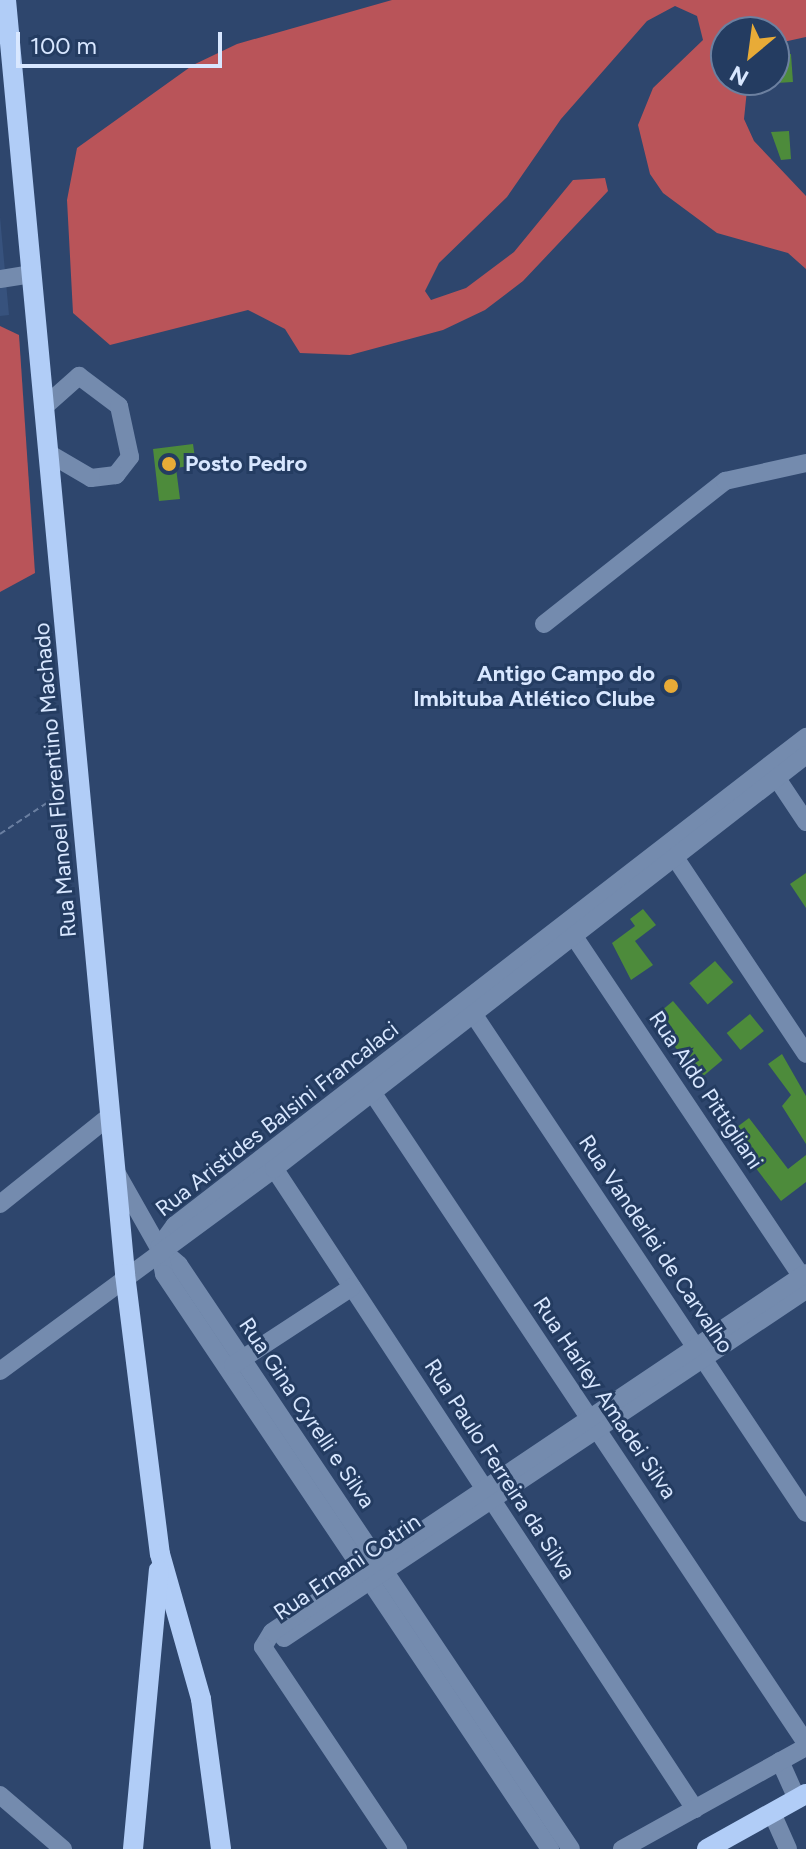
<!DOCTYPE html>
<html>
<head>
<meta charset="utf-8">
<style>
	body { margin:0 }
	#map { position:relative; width:806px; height:1849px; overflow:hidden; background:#2e466d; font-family:Figtree,sans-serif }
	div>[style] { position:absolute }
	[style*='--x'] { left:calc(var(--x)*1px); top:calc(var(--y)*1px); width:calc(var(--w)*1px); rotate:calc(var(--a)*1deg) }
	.built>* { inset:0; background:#37527d }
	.forest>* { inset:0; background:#b95459 }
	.building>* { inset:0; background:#4d8b3b; transform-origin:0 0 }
	.path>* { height:2px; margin-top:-1px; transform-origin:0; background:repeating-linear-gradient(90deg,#6a7fa1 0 6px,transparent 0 10px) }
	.minor>* { height:18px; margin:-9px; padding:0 9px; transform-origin:9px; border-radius:9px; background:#748bae }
	.major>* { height:20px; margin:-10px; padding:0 10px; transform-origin:10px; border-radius:10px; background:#b1cdf7 }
	.dots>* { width:22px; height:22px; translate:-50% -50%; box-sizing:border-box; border:4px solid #243c61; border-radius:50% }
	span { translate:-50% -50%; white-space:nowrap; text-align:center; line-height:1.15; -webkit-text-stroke:6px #243c61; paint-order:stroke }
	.poi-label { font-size:22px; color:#d8e7ff; font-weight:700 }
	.left { translate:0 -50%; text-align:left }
	.right { translate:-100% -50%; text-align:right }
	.street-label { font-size:22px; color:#d8e7ff }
	.north { position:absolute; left:710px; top:16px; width:80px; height:80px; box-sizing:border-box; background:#243c61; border:2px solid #6c80a0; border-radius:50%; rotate:209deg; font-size:22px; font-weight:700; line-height:32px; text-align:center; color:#d8e7ff }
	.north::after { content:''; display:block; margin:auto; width:28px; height:36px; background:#e8ab37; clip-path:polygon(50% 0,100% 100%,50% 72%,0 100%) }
	.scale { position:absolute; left:16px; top:32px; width:206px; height:36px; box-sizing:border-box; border:4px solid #d8e7ff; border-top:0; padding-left:10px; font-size:24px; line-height:28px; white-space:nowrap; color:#d8e7ff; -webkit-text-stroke:6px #243c61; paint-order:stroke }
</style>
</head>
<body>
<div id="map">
	<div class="built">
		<i style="clip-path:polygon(0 217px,9px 315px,0 316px)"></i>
	</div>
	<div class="forest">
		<i style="clip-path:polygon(392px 0,806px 0,806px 37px,774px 44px,774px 32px,726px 32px,726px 80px,748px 80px,744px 119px,754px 141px,806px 196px,806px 269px,788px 253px,717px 233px,663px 193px,650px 174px,638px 125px,653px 88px,703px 40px,697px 16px,675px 6px,647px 21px,561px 119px,507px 197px,439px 263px,425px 291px,431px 300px,466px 288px,514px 252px,573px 180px,605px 178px,608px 191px,523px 281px,485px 310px,443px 330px,350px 355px,300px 353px,285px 329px,248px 310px,110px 345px,73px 313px,67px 200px,77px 148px,193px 65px,237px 44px)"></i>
		<i style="clip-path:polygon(0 326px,19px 335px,35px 573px,0 592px)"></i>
	</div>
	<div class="building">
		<i style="left:791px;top:54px;width:28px;height:17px;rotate:86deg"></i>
		<i style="clip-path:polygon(789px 131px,791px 159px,781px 160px,771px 132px)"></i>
		<i style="clip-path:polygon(193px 444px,196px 465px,176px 468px,180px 499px,159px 501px,153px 449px)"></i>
		<i style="clip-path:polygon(806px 873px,806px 908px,790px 884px)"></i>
		<i style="clip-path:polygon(643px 909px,656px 925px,635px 941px,653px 965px,631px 980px,612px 943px,635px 926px,630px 919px)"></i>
		<i style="left:715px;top:961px;width:28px;height:34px;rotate:49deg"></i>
		<i style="left:673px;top:1001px;width:77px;height:28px;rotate:50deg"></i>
		<i style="left:750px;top:1014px;width:22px;height:30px;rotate:51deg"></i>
		<i style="clip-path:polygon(782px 1054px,806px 1096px,806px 1144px,782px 1106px,791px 1095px,768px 1064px)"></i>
		<i style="clip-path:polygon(749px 1118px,788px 1169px,806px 1155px,806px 1182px,781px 1201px,729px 1133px)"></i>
	</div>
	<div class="path">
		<i style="--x:0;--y:834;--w:74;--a:-33.5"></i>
	</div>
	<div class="minor">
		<i style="--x:0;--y:279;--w:32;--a:-9"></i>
		<i style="--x:44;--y:407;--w:47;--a:-41.5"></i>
		<i style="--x:79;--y:376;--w:50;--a:36.9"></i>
		<i style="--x:119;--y:406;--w:52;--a:77.8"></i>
		<i style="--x:130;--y:457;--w:23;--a:128"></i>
		<i style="--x:116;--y:475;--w:25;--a:173"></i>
		<i style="--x:91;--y:478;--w:48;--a:-149.7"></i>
		<i style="--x:544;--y:624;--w:231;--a:-38.3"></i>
		<i style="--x:725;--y:481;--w:83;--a:-12.5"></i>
		<i style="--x:770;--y:768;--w:65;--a:56.3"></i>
		<i style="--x:670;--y:850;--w:245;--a:56.3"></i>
		<i style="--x:567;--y:926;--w:430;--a:56.2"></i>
		<i style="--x:468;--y:1006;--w:609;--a:56.31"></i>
		<i style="--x:366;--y:1083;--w:793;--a:56.31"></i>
		<i style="--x:268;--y:1159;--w:778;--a:56.7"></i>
		<i style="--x:116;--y:1172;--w:87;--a:60.5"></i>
		<i style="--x:159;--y:1248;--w:26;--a:40"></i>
		<i style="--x:179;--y:1265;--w:703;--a:56.13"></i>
		<i style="--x:0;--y:1204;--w:141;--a:-38.7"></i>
		<i style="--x:159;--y:1247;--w:27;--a:-54"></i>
		<i style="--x:175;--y:1225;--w:798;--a:-37.72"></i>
		<i style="--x:159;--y:1248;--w:26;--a:79"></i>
		<i style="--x:164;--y:1274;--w:693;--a:56.13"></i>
		<i style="--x:233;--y:1365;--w:142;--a:-33.2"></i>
		<i style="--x:0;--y:1371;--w:340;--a:-36.4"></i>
		<i style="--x:274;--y:1169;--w:674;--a:-37.89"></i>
		<i style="--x:284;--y:1638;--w:627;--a:-33.69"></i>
		<i style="--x:263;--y:1647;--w:17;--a:-59"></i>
		<i style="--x:272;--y:1632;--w:643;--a:-33.91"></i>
		<i style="--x:263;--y:1647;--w:243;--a:56.2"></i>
		<i style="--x:780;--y:1761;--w:42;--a:65.9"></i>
		<i style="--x:0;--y:1795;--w:83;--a:40.6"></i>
		<i style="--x:772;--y:1813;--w:39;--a:66"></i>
		<i style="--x:622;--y:1849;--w:210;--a:-29"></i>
	</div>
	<div class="major">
		<i style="--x:6;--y:0;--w:1280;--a:84.66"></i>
		<i style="--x:125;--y:1274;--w:282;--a:82.9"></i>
		<i style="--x:160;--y:1554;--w:151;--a:74.2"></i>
		<i style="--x:201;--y:1699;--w:151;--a:82.4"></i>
		<i style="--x:133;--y:1849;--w:280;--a:-84.7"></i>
		<i style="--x:707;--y:1849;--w:113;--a:-29.1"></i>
	</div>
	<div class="dots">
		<i style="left:169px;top:464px;background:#e8ab37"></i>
		<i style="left:671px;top:686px;background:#e8ab37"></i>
	</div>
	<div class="poi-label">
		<span class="left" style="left:185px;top:464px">Posto Pedro</span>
		<span class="right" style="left:655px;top:686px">Antigo Campo do<br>Imbituba Atlético Clube</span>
	</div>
	<div class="street-label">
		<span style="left:55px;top:780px;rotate:-95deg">Rua Manoel Florentino Machado</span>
		<span style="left:706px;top:1090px;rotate:56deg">Rua Aldo Pittigliani</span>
		<span style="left:277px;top:1119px;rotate:-38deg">Rua Aristides Balsini Francalaci</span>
		<span style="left:656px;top:1244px;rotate:56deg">Rua Vanderlei de Carvalho</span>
		<span style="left:605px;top:1398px;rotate:56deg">Rua Harley Amadei Silva</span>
		<span style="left:307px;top:1413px;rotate:56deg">Rua Gina Cyrelli e Silva</span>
		<span style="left:500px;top:1469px;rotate:57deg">Rua Paulo Ferreira da Silva</span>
		<span style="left:347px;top:1567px;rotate:-34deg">Rua Ernani Cotrin</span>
	</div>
	<div class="north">N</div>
	<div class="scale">100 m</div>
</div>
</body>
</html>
